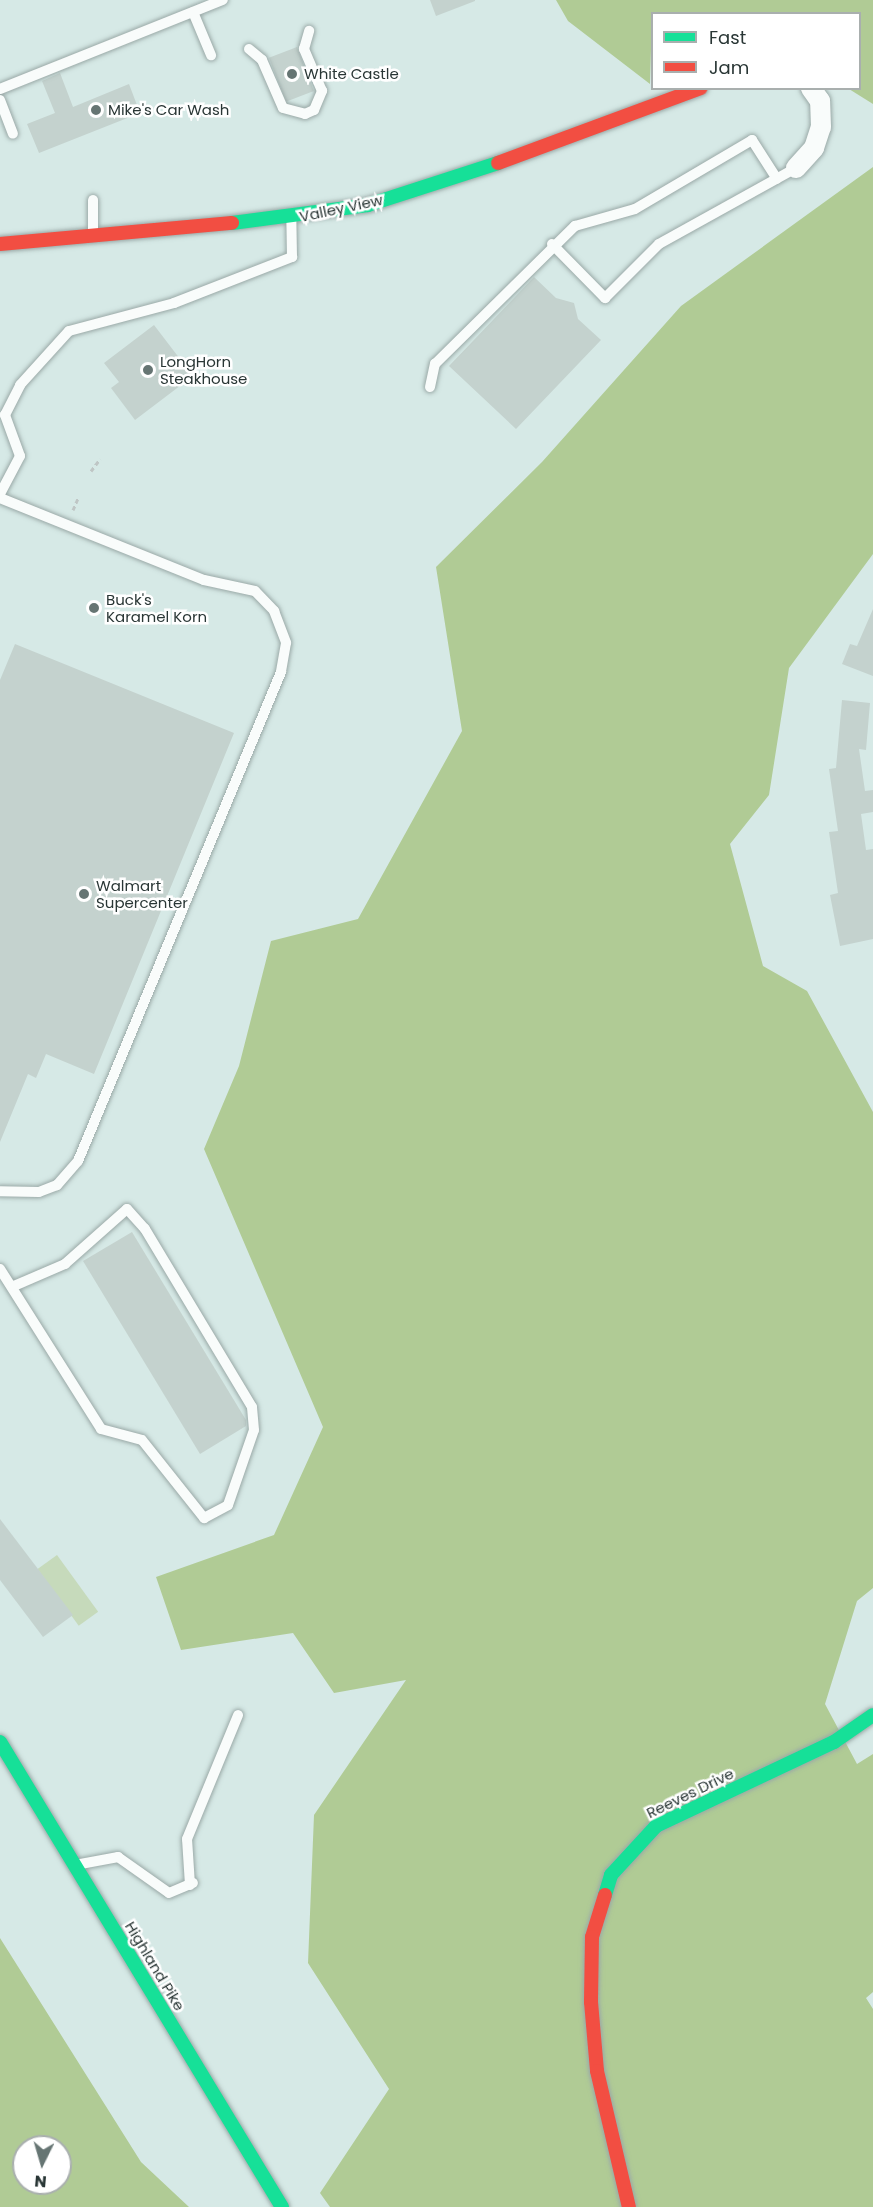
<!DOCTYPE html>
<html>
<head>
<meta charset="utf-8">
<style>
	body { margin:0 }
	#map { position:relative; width:873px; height:2207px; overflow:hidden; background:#d6e9e6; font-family:Poppins,sans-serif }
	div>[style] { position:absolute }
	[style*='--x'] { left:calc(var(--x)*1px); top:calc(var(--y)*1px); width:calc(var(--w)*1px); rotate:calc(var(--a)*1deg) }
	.green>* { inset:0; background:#c6dabb; transform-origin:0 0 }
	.forest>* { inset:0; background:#b0cb95 }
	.building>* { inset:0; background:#c4d2ce; transform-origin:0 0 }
	.path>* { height:3px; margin-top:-1.5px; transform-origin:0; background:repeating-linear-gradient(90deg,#bfc6c5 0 4.5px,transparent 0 7.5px) }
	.roads { filter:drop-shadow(0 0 2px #9aa9a7) drop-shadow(0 0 2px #9aa9a7) }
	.lane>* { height:10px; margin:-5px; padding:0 5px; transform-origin:5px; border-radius:5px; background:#f9fcfb }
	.street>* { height:20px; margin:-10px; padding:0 10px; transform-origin:10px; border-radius:10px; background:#f9fcfb }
	.fast>* { height:14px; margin:-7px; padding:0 7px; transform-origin:7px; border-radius:7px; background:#16e098 }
	.jam>* { height:14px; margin:-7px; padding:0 7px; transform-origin:7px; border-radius:7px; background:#f24e42 }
	.dots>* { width:16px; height:16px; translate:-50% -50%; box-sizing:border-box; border:3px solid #fff; border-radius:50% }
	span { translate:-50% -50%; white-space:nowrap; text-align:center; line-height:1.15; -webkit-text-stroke:5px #fff; paint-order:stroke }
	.poi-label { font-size:15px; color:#293635 }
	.left { translate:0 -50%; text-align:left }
	.street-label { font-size:15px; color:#293635 }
	.legend { position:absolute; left:651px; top:12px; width:210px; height:78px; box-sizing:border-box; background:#fff; border:2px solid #a9afae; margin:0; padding:8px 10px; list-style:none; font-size:18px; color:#293635 }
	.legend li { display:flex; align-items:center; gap:12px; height:30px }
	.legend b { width:30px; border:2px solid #a9afae }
	.north { position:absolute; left:12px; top:2135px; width:60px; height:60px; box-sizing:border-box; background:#fff; border:2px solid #a9afae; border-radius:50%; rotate:185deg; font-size:16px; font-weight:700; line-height:24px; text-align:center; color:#293635 }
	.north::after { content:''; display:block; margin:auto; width:21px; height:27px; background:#667573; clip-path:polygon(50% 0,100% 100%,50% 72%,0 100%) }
</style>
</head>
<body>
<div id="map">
	<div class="green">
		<i style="left:57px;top:1555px;width:70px;height:24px;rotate:54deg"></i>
	</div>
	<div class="forest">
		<i style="clip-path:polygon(556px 0,873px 0,873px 104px,849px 89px,860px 88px,860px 14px,652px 14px,650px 84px,568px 21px)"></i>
		<i style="clip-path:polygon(873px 167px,873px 554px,789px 668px,769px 795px,730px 844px,763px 966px,807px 991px,873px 1112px,873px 1588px,857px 1601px,825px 1704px,857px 1764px,873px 1754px,873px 1992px,866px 1998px,873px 2009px,873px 2207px,330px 2207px,320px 2193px,389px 2089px,308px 1963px,314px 1815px,406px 1680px,334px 1693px,293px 1633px,181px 1650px,156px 1577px,274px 1535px,323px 1427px,204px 1149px,239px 1066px,271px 941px,358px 919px,462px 731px,436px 567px,542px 462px,681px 306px)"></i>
		<i style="clip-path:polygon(evenodd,0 1938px,141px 2162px,189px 2207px,0 2207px,0 1938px,24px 2147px,60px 2147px,60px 2183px,24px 2183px,24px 2147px)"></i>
	</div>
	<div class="building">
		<i style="clip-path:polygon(430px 0,475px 0,475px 1px,436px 16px)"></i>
		<i style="left:297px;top:47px;width:47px;height:30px;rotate:69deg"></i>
		<i style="clip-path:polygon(60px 73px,73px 107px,129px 84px,140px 113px,39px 153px,27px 124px,55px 113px,42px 81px)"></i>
		<i style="clip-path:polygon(534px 277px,556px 298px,574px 303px,578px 319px,601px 340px,516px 429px,449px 366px)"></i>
		<i style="clip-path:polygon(154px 325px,193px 376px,135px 420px,111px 388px,119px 382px,104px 363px)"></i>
		<i style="clip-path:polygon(873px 609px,873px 676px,842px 664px,850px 644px,857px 646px)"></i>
		<i style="clip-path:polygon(15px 644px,234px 733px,94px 1074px,46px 1054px,36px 1078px,28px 1074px,0 1142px,0 680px)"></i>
		<i style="clip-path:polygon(842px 700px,870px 703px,866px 750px,859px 749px,865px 791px,873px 790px,873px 812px,861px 814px,866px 850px,873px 849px,873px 939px,840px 946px,830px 895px,838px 893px,829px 832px,838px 831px,829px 769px,836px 768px)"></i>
		<i style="clip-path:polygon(132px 1232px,246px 1420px,246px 1426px,200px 1454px,83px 1261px)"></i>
		<i style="clip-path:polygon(0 1519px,73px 1615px,43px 1637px,0 1580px)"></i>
	</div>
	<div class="path">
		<i style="--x:91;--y:471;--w:15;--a:-53"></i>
		<i style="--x:73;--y:510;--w:13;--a:-67"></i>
	</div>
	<div class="roads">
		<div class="lane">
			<i style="--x:193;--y:12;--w:47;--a:67.3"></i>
			<i style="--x:249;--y:49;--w:17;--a:40"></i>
			<i style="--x:262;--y:60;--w:52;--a:66.4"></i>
			<i style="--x:283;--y:108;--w:23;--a:15"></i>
			<i style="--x:305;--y:114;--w:10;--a:-24"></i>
			<i style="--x:314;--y:110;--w:21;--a:-67"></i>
			<i style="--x:322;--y:91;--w:46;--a:-113.2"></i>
			<i style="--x:304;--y:49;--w:19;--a:-74"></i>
			<i style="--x:0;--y:89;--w:240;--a:-21.8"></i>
			<i style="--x:0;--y:100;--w:36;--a:69"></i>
			<i style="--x:93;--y:200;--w:33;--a:90"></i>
			<i style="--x:552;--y:244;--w:76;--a:45.5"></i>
			<i style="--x:605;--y:298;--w:76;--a:-45"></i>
			<i style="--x:659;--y:244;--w:157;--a:-29"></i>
			<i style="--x:430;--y:387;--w:24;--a:-78"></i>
			<i style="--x:435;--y:364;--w:197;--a:-44.6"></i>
			<i style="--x:575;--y:226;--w:62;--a:-15.8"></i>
			<i style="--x:635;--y:209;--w:136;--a:-30.5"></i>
			<i style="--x:752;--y:140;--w:46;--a:57.3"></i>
			<i style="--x:0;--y:494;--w:43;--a:-62.2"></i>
			<i style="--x:20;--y:456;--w:44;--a:-110.1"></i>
			<i style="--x:5;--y:415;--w:34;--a:-63"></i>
			<i style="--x:20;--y:385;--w:73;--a:-47.8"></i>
			<i style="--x:69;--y:331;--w:109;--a:-14.9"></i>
			<i style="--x:174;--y:303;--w:127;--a:-21.3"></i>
			<i style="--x:292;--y:257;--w:39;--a:-91"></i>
			<i style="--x:0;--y:498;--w:220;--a:21.9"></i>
			<i style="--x:204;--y:580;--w:52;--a:12.2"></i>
			<i style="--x:255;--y:591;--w:28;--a:46"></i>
			<i style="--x:274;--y:611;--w:34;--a:69"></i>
			<i style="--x:286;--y:643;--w:29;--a:100"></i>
			<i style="--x:281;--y:672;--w:529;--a:112.54"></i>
			<i style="--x:78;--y:1161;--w:32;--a:131"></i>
			<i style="--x:57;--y:1185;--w:19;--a:159"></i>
			<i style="--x:39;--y:1192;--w:39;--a:-179"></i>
			<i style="--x:0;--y:1269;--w:189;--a:57.7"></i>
			<i style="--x:101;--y:1429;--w:42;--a:15"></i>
			<i style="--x:142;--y:1440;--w:100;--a:51.5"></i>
			<i style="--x:204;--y:1518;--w:27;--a:-28"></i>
			<i style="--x:228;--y:1505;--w:79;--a:-70.9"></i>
			<i style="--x:254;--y:1430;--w:23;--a:-95"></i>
			<i style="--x:252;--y:1407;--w:208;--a:-121"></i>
			<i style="--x:145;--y:1229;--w:27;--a:-132"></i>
			<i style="--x:127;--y:1209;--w:83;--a:138.4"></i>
			<i style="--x:65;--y:1264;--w:56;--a:156.7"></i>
			<i style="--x:75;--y:1865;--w:44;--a:-10.5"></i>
			<i style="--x:118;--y:1857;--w:62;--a:35.2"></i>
			<i style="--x:169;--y:1893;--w:26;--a:-23"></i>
			<i style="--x:190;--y:1885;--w:46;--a:-93.7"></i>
			<i style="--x:187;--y:1839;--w:134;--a:-67.6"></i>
		</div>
		<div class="street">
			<i style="--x:796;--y:168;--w:27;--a:-48"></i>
			<i style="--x:814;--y:148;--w:22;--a:-72"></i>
			<i style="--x:821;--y:127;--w:26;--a:-92"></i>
			<i style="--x:820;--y:101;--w:16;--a:-125"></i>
		</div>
		<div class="fast">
			<i style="--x:232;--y:223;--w:137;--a:-7.5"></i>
			<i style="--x:368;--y:205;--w:137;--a:-17.9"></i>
			<i style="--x:0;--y:1742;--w:544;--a:58.77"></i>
			<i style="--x:605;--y:1895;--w:21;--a:-73"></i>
			<i style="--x:611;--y:1875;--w:67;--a:-47.4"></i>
			<i style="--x:656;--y:1826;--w:197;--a:-25.3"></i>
			<i style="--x:834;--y:1742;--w:47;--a:-34.7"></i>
		</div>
		<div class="jam">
			<i style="--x:498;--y:163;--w:216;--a:-20.3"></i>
			<i style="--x:0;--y:244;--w:233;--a:-5.2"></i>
			<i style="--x:605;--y:1895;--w:44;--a:107.2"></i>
			<i style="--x:592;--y:1937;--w:65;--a:90.9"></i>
			<i style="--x:591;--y:2002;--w:69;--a:85"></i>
			<i style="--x:597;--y:2071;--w:140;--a:76.8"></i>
		</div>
	</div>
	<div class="dots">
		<i style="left:292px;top:74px;background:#667573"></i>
		<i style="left:96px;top:110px;background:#667573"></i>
		<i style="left:148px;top:370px;background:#667573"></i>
		<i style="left:94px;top:608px;background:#667573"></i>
		<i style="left:84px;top:894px;background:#667573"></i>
	</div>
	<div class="poi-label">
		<span class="left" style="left:304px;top:74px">White Castle</span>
		<span class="left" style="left:108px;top:110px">Mike's Car Wash</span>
		<span class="left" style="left:160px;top:370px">LongHorn<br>Steakhouse</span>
		<span class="left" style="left:106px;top:608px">Buck's<br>Karamel Korn</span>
		<span class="left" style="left:96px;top:894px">Walmart<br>Supercenter</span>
	</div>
	<div class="street-label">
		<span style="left:341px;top:208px;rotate:-12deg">Valley View</span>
		<span style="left:690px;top:1793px;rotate:-26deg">Reeves Drive</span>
		<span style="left:155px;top:1966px;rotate:59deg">Highland Pike</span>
	</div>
	<ul class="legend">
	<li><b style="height:8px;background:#16e098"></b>Fast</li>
	<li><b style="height:8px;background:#f24e42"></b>Jam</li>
	</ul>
	<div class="north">N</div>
</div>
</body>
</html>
